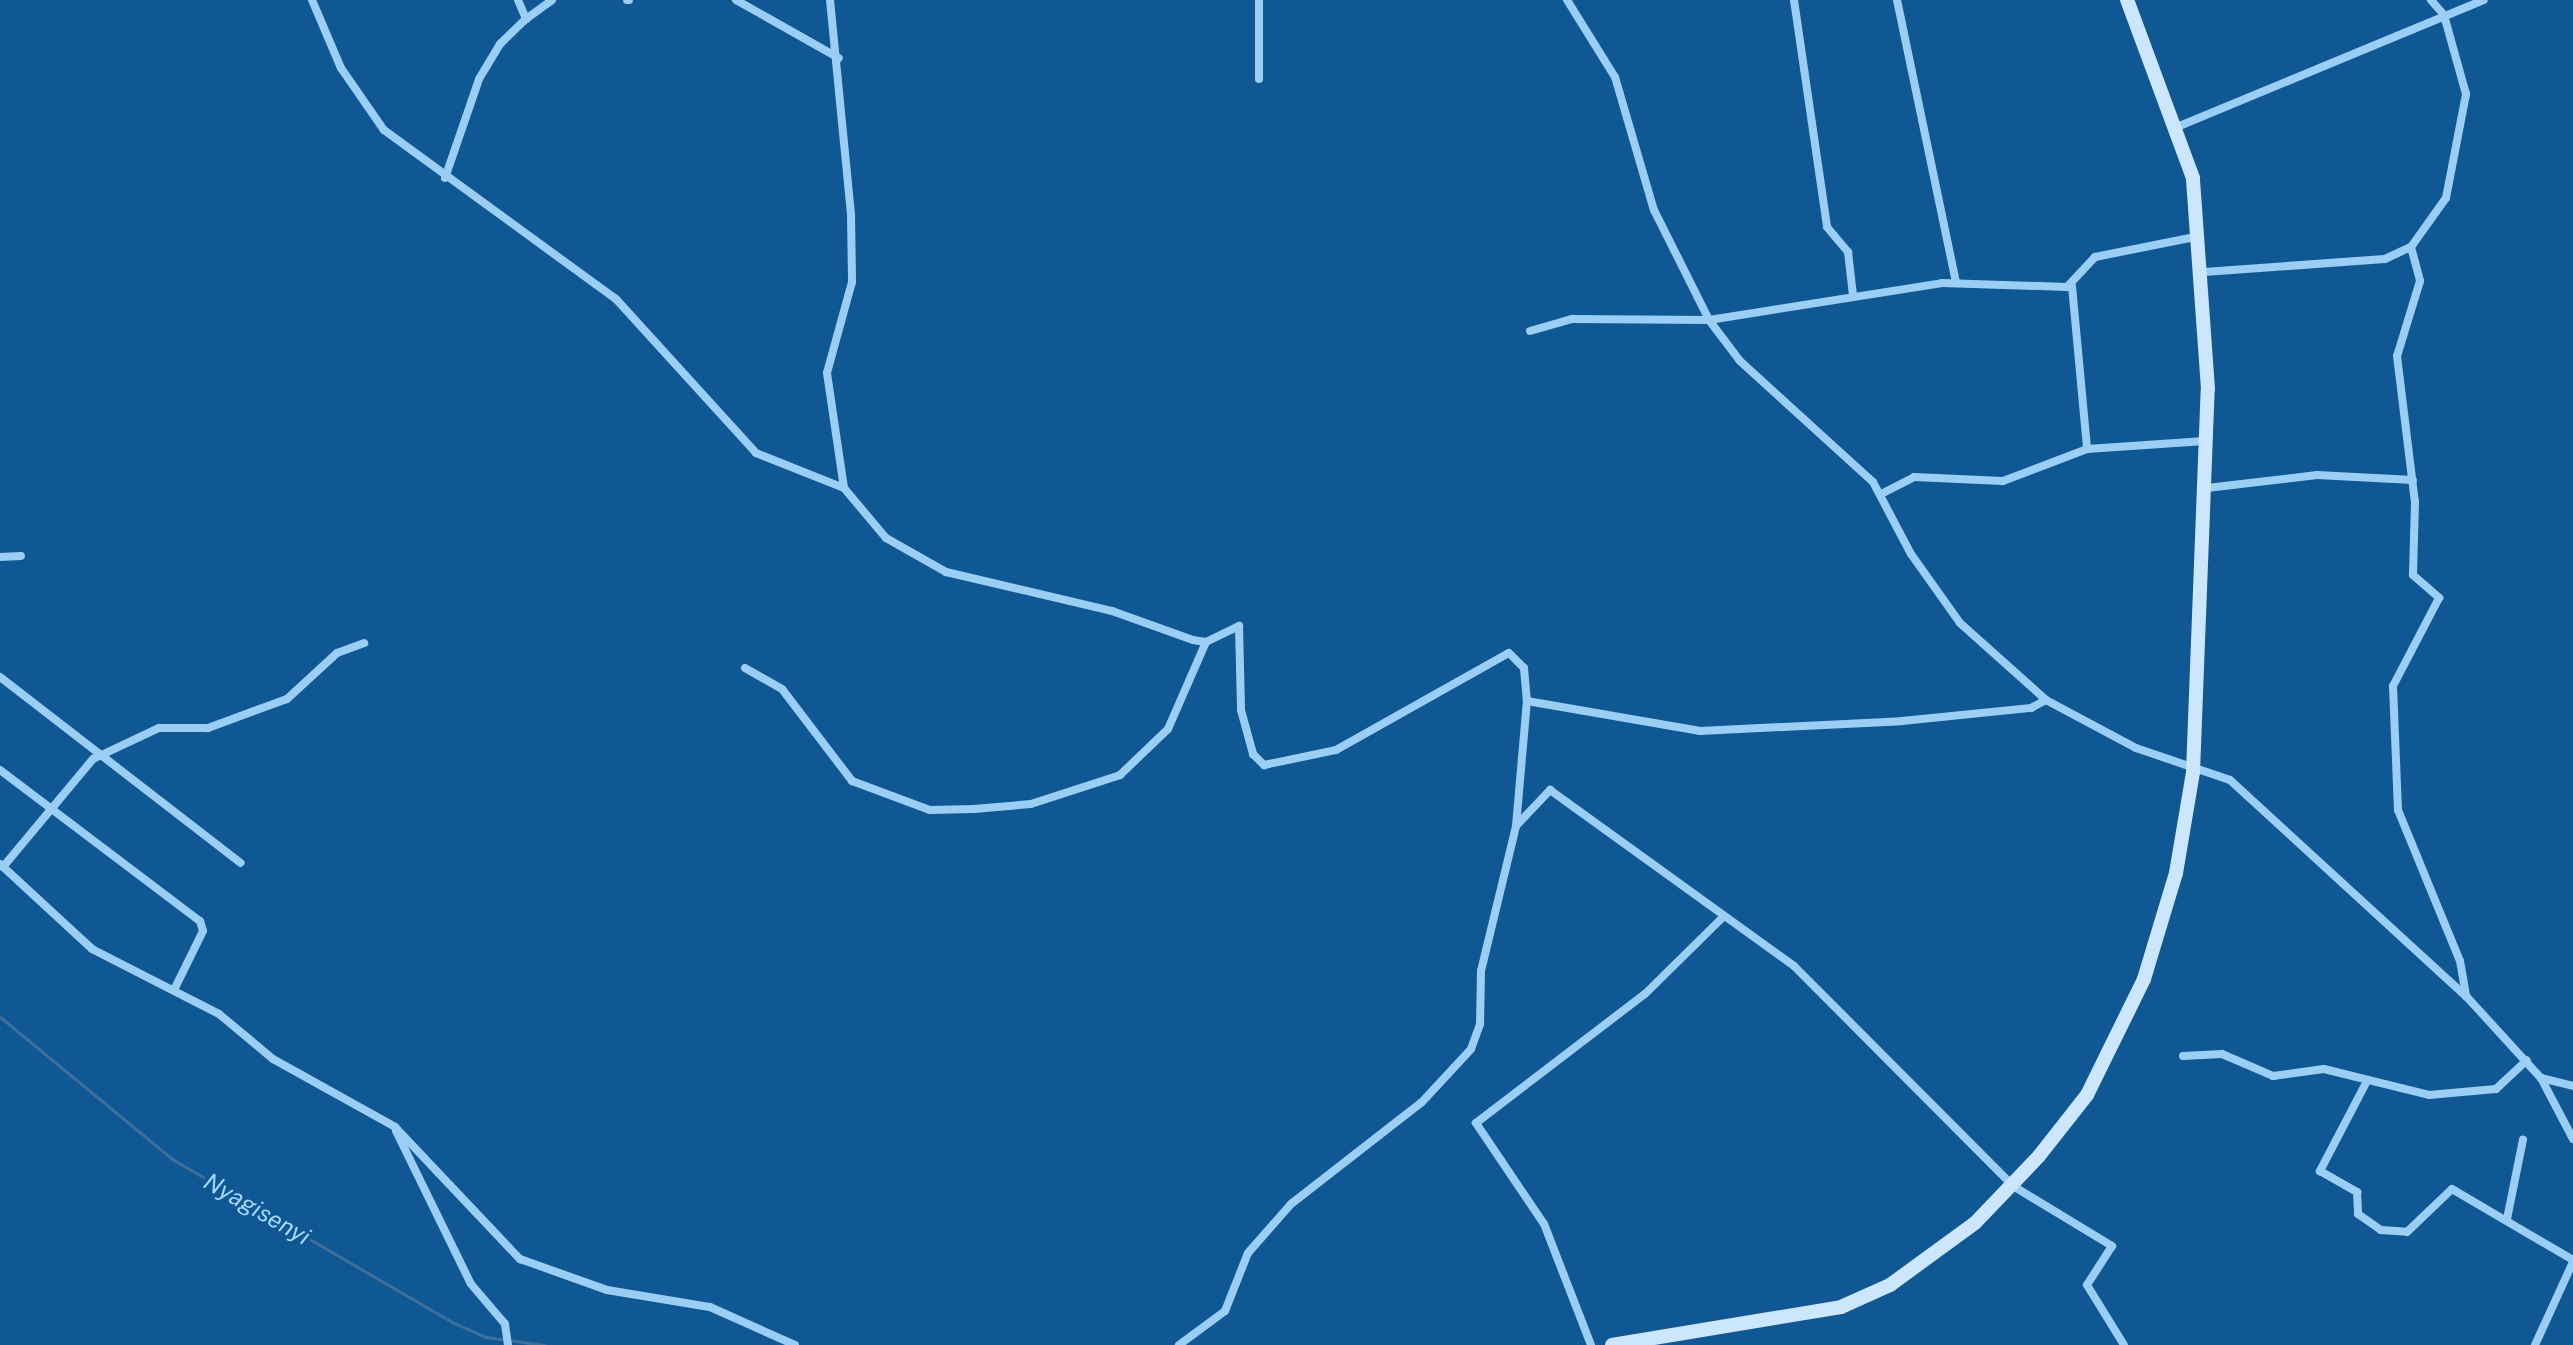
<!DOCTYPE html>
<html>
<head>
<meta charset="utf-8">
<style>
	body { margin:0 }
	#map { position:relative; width:2573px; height:1345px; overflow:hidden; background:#0f5893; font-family:"Public Sans",sans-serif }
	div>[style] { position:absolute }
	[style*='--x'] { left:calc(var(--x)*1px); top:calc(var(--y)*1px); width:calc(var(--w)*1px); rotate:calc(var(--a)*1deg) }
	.stream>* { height:3px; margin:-1.5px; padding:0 1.5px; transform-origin:1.5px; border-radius:1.5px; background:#3c709b }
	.street>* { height:8px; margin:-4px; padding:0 4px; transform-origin:4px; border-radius:4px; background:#9bcef4 }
	.secondary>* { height:14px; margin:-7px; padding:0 7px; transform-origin:7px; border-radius:7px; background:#cbe6fd }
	span { translate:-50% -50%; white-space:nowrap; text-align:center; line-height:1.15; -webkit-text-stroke:8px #0f5893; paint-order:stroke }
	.water-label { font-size:24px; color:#a7d7fb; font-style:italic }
</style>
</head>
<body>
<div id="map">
	<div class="stream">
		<i style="--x:0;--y:1017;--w:223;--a:39.5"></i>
		<i style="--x:172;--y:1159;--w:326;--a:30.2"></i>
		<i style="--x:454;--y:1323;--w:35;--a:24"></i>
		<i style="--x:486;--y:1337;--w:59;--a:7.9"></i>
	</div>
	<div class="street">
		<i style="--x:312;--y:0;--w:74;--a:66.9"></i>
		<i style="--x:341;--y:68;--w:75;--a:55.3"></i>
		<i style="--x:384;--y:130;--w:287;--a:36.1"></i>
		<i style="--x:616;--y:299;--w:208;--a:47.7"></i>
		<i style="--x:756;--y:453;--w:95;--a:21.7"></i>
		<i style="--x:518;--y:0;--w:21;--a:67"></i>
		<i style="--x:526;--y:19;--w:32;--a:-36"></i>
		<i style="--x:627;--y:0;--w:2;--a:0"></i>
		<i style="--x:736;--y:0;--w:118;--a:29.4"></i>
		<i style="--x:830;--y:0;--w:216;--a:84.4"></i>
		<i style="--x:851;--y:215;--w:67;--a:89.1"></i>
		<i style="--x:852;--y:282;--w:94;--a:105.4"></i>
		<i style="--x:827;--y:373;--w:116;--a:81.6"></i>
		<i style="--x:844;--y:488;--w:65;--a:50"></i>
		<i style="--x:886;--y:538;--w:69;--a:29.5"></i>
		<i style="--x:946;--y:572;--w:171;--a:13.2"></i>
		<i style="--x:1112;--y:611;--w:86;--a:19.7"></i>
		<i style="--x:1193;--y:640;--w:13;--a:9"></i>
		<i style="--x:1206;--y:642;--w:37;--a:-26"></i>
		<i style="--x:1239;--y:626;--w:84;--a:88.6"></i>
		<i style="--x:1241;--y:710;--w:46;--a:74.7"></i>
		<i style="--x:1253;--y:754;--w:16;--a:45"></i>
		<i style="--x:1264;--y:765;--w:74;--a:-11.8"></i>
		<i style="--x:1336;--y:750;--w:198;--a:-29.3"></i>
		<i style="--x:1509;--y:653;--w:21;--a:45"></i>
		<i style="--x:1524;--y:668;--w:33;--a:85"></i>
		<i style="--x:1527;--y:701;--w:176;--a:9.8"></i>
		<i style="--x:1700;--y:731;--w:202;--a:-2.8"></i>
		<i style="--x:1902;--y:721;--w:130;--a:-5.8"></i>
		<i style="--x:2031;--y:708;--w:17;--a:-28"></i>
		<i style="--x:1259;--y:0;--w:79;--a:90"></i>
		<i style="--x:1567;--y:0;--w:91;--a:58.1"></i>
		<i style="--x:1615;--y:77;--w:139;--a:73.7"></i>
		<i style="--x:1654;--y:210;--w:123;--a:63.4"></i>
		<i style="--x:1709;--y:320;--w:51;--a:52.9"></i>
		<i style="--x:1740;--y:361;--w:180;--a:42.3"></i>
		<i style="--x:1873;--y:482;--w:81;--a:62.2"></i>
		<i style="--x:1911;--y:554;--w:85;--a:54.6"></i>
		<i style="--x:1960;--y:623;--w:115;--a:41.8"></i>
		<i style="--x:2046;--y:700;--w:102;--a:28.1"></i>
		<i style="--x:2136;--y:748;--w:99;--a:18.8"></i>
		<i style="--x:2230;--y:780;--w:320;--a:42.5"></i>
		<i style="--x:1794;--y:0;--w:229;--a:81.7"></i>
		<i style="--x:1827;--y:227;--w:33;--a:50"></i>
		<i style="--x:1848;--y:252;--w:43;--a:83.4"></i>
		<i style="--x:1897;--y:0;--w:288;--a:78.2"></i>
		<i style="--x:2177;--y:127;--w:332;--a:-22.5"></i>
		<i style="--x:445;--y:178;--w:105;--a:-71"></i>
		<i style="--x:479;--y:79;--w:41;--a:-59"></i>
		<i style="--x:500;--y:44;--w:36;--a:-44"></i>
		<i style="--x:2411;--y:247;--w:35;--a:75"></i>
		<i style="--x:2420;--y:281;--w:78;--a:107"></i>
		<i style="--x:2397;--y:356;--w:147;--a:83"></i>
		<i style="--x:2415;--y:502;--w:73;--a:91.6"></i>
		<i style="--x:2413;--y:575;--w:35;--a:41"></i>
		<i style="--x:2439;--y:598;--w:99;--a:117.6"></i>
		<i style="--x:2393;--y:686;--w:124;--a:87.7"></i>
		<i style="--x:2398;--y:810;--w:163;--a:67.7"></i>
		<i style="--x:2460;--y:961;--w:36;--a:80"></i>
		<i style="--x:2466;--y:996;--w:111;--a:47.6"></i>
		<i style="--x:2541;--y:1078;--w:33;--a:14"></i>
		<i style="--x:2204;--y:272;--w:181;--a:-4.1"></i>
		<i style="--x:2385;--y:259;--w:29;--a:-25"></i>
		<i style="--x:2411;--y:247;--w:60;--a:-54.5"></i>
		<i style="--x:2446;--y:198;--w:106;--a:-79.1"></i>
		<i style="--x:2466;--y:94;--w:82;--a:-105.6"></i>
		<i style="--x:2444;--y:15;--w:20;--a:-131"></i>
		<i style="--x:2072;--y:286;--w:164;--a:84.7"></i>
		<i style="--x:1530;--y:331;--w:44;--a:-15.9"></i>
		<i style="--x:1572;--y:319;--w:137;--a:0.4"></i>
		<i style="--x:1709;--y:320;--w:236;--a:-9"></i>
		<i style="--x:1942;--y:283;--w:125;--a:1.8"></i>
		<i style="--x:2067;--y:287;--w:41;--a:-47"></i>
		<i style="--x:2095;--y:257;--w:107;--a:-11.3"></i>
		<i style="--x:2207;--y:488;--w:111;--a:-6.7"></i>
		<i style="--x:2317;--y:475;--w:96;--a:3"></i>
		<i style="--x:1881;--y:494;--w:37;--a:-27"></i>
		<i style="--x:1914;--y:477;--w:89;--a:2.6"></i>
		<i style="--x:2003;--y:481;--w:90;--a:-20.9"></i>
		<i style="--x:2087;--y:449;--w:118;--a:-3.9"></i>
		<i style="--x:0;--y:557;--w:21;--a:-3"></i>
		<i style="--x:745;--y:668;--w:43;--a:29.6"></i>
		<i style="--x:782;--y:689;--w:116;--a:52.7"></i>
		<i style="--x:852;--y:781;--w:83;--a:20.4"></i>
		<i style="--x:930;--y:810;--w:44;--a:-1.3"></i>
		<i style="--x:974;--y:809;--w:57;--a:-5"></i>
		<i style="--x:1031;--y:804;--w:94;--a:-18"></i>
		<i style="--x:1120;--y:775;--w:66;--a:-43.8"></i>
		<i style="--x:1168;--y:729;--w:95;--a:-66.4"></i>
		<i style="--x:0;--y:677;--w:304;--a:37.7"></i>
		<i style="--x:0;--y:770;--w:251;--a:37.1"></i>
		<i style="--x:200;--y:921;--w:10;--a:73"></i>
		<i style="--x:203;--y:931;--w:66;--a:116.2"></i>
		<i style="--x:1516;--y:826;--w:125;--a:-85"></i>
		<i style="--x:0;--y:864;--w:125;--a:42.7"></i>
		<i style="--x:92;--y:949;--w:143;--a:27.1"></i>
		<i style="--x:219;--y:1014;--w:70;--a:39.8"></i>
		<i style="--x:273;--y:1059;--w:140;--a:29.1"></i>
		<i style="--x:395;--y:1127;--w:182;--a:46.6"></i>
		<i style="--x:520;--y:1259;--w:92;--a:19.6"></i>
		<i style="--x:607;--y:1290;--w:104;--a:9.4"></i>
		<i style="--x:710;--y:1307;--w:93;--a:24.1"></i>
		<i style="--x:3;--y:867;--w:141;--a:-50.2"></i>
		<i style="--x:93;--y:759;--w:73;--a:-25.2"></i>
		<i style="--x:159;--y:728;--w:49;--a:0"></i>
		<i style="--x:208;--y:728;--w:84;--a:-20.2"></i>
		<i style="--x:287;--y:699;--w:68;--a:-42.6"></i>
		<i style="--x:337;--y:653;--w:29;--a:-20"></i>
		<i style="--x:2183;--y:1056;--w:39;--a:-3"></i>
		<i style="--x:2222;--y:1054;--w:56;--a:23.3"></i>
		<i style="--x:2273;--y:1076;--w:51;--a:-7.8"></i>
		<i style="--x:2324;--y:1069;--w:108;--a:13.9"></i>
		<i style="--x:2429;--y:1095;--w:67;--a:-5.1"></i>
		<i style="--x:2496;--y:1089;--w:42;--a:-43.1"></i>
		<i style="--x:2541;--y:1078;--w:69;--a:62.3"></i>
		<i style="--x:2367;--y:1081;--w:102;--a:117.6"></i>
		<i style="--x:2320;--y:1171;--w:43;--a:29.6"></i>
		<i style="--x:2357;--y:1192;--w:22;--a:87"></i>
		<i style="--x:2358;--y:1214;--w:28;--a:35"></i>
		<i style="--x:2381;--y:1230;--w:26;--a:4"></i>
		<i style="--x:2407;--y:1232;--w:62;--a:-43.7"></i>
		<i style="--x:2452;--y:1189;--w:140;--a:30.4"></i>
		<i style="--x:396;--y:1131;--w:170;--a:63.9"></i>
		<i style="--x:471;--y:1284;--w:52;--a:49.6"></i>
		<i style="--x:505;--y:1324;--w:21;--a:82"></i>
		<i style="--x:2507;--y:1219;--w:81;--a:-78.6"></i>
		<i style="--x:1179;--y:1345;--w:57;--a:-36.5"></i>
		<i style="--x:1225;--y:1311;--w:62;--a:-68.4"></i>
		<i style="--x:1248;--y:1253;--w:65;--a:-48.7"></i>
		<i style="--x:1291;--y:1204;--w:166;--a:-37.9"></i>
		<i style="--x:1422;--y:1102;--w:72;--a:-47.2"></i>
		<i style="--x:1471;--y:1049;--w:27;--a:-70"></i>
		<i style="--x:1480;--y:1024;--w:53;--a:-88.9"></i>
		<i style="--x:1481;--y:971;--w:149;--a:-76.4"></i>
		<i style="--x:1516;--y:826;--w:50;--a:-46.6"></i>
		<i style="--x:1550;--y:790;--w:301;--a:35.8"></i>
		<i style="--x:1794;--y:966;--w:310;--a:45.1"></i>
		<i style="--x:2013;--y:1186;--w:116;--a:31.2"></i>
		<i style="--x:2112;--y:1246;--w:46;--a:122.7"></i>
		<i style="--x:2087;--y:1285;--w:70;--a:58.3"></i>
		<i style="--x:1591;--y:1345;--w:130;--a:-111.2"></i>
		<i style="--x:1544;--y:1224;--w:122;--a:-124"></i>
		<i style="--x:1476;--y:1123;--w:213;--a:-37.4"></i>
		<i style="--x:1645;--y:994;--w:110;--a:-44.6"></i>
		<i style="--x:2535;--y:1345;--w:91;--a:-65.4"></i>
	</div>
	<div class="secondary">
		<i style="--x:1612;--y:1345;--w:232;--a:-9.4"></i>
		<i style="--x:1841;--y:1307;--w:54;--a:-24.2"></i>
		<i style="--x:1890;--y:1285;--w:105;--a:-36.1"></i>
		<i style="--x:1975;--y:1223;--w:93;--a:-46.3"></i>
		<i style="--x:2039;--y:1156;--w:78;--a:-51.8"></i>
		<i style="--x:2087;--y:1095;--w:129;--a:-63.8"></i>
		<i style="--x:2144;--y:979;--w:111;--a:-73.2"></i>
		<i style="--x:2176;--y:873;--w:102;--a:-80.4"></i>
		<i style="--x:2193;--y:772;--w:383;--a:-87.8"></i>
		<i style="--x:2208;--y:389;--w:212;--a:-94.1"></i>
		<i style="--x:2193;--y:178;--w:190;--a:-110.3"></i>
	</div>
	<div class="water-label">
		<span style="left:257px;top:1209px;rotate:30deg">Nyagisenyi</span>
	</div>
</div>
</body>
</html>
